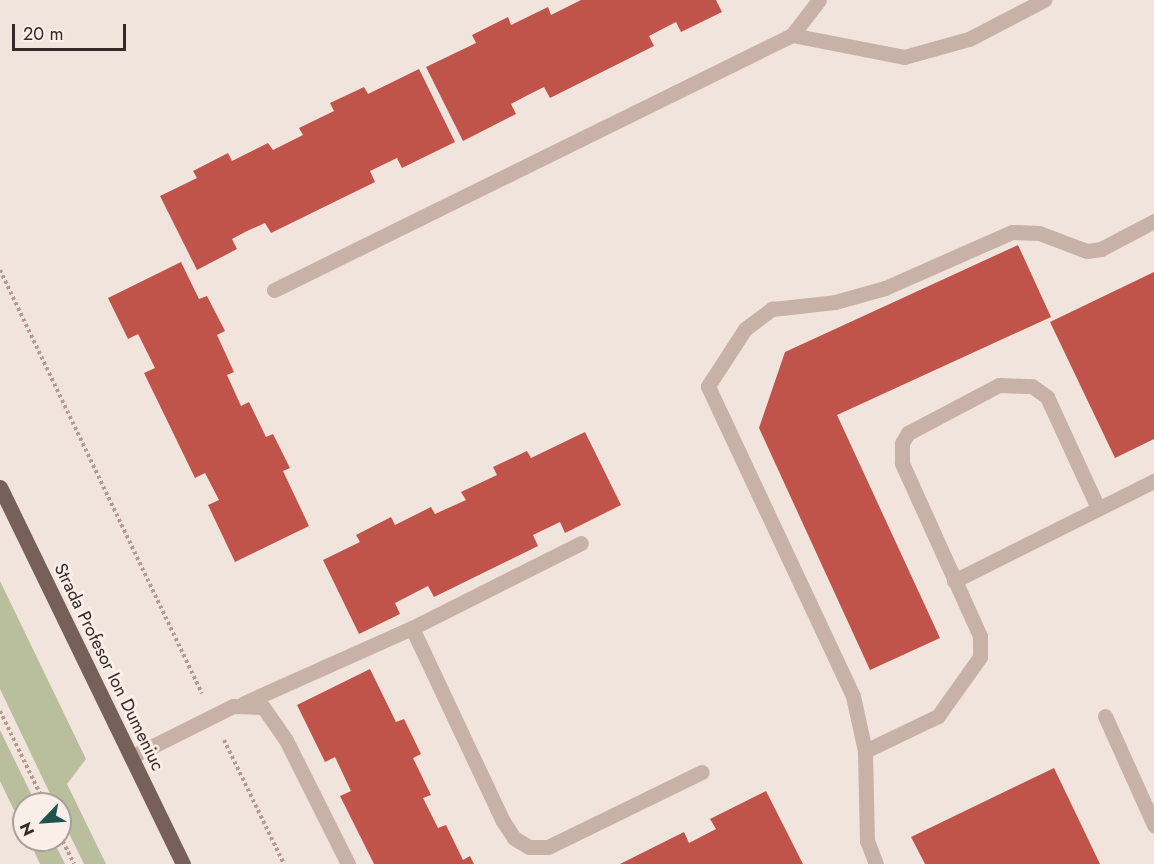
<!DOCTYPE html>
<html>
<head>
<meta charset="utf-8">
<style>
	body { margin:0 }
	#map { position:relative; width:1154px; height:864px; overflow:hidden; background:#f1e4dc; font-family:Jost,sans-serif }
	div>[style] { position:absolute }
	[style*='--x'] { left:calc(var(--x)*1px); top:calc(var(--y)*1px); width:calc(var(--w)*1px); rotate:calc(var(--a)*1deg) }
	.green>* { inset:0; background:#b9bf9c }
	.building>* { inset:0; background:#c1544a }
	.path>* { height:4px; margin-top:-2px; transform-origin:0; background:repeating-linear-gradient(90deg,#b49c92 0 3px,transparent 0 6px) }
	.minor>* { height:15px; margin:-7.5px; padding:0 7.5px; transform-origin:7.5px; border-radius:7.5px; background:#c8b2a8 }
	.major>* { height:15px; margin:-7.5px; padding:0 7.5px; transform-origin:7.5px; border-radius:7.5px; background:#775f5a }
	span { translate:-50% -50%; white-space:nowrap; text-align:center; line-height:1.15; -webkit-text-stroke:6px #f9eee8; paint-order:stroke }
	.street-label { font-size:18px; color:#362a28 }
	.north { position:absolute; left:12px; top:792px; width:60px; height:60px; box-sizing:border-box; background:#f9eee8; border:2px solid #aba09b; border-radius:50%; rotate:245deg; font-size:16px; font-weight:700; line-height:24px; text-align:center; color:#362a28 }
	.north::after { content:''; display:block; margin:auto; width:21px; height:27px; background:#1f5551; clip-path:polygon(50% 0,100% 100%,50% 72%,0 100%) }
	.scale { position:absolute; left:12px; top:24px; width:114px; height:27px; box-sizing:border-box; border:3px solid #362a28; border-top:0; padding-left:8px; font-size:18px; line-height:21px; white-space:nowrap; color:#362a28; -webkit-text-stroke:4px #f9eee8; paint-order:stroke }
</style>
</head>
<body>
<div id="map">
	<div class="green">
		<i style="clip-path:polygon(0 581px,86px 759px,67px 784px,106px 864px,84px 864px,60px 815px,60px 804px,55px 804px,0 689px)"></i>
		<i style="clip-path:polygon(0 730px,36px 804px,24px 804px,24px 831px,0 781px)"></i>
		<i style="clip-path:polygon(29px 840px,53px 840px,65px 864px,40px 864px)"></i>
	</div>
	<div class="building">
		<i style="clip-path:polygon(581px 0,716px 0,722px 12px,681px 32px,676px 22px,649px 36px,654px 46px,550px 98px,544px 87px,528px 95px,511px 104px,516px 114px,463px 141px,426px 67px,476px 43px,472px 35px,508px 17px,511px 25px,548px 7px,551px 15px)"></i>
		<i style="clip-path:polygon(419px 69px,455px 142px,402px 168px,397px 158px,370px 171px,375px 182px,271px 233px,265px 223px,247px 231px,232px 239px,237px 249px,197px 270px,160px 196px,197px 178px,193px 171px,228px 153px,232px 161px,268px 143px,273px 150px,303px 135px,299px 128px,334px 111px,330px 103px,364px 87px,368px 94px)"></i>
		<i style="clip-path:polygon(1018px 245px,1051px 317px,837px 415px,940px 638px,870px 670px,759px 428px,785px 352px)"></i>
		<i style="clip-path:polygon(181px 262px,199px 299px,207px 296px,225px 331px,217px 335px,234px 372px,227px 375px,241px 406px,249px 402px,266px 437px,273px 434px,290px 468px,283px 471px,309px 526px,235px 562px,208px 505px,219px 500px,205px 473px,195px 478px,144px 373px,155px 368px,138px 334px,128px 339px,108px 298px)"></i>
		<i style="clip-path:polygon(1154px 272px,1154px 439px,1115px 458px,1050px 322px)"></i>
		<i style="clip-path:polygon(585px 432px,621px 505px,565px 533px,560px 522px,533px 535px,538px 546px,434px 597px,428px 586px,395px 603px,400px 614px,359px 634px,323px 560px,360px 542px,356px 535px,391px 517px,395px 525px,431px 507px,435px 514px,466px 500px,461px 492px,497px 475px,493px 467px,527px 451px,531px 458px)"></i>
		<i style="clip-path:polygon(370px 669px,396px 722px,404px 719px,421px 754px,413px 758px,431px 795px,423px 798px,438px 828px,446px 825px,463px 860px,470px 856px,474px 864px,374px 864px,340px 796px,351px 791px,335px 757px,325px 762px,297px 705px)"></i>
		<i style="clip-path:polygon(1054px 768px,1100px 864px,925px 864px,911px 837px)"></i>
		<i style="clip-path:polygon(766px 791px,803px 864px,620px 864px,684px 832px,689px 843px,716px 829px,710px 819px)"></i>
	</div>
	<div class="path">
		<i style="--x:0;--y:270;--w:469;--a:64.5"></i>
		<i style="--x:0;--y:711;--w:103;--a:64.2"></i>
		<i style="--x:224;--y:740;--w:138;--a:64.2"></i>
		<i style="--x:60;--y:836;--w:31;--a:63"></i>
	</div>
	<div class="minor">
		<i style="--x:792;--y:35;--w:114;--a:11.1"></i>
		<i style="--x:904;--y:57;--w:67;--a:-15.5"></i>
		<i style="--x:969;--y:39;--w:85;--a:-27.5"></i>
		<i style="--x:274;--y:290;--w:577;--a:-26.21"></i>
		<i style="--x:792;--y:35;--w:44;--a:-52.4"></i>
		<i style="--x:954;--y:581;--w:224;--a:-26.6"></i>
		<i style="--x:412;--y:628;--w:213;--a:64.8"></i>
		<i style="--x:503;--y:821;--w:20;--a:57"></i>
		<i style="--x:514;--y:838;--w:17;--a:31"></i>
		<i style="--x:529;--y:847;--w:19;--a:0"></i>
		<i style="--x:548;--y:847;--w:171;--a:-26"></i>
		<i style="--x:244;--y:703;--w:184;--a:-24.1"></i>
		<i style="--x:412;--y:628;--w:189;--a:-26.7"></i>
		<i style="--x:1105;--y:716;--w:120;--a:65.8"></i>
		<i style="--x:865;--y:751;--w:81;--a:-25.6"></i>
		<i style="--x:938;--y:716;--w:72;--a:-54.6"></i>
		<i style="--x:980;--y:657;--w:21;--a:-90"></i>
		<i style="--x:980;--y:636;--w:190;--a:-114.3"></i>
		<i style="--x:902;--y:463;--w:20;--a:-90"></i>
		<i style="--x:902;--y:443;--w:12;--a:-59"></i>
		<i style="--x:908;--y:433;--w:103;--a:-27.8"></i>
		<i style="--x:999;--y:385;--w:33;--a:2"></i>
		<i style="--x:1032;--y:386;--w:19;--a:36"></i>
		<i style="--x:1047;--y:397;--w:122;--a:65.3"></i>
		<i style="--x:131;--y:757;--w:114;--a:-26.6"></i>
		<i style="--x:233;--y:706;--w:30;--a:2"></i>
		<i style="--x:263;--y:707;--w:40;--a:55.1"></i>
		<i style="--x:286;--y:740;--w:139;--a:63.4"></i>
		<i style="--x:876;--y:864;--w:25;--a:-111"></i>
		<i style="--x:867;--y:841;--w:90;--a:-91.3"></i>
		<i style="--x:865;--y:751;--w:56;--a:-102.3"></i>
		<i style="--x:853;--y:696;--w:342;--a:-115.1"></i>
		<i style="--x:708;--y:386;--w:68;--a:-57"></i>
		<i style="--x:745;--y:329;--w:34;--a:-37"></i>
		<i style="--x:772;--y:309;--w:63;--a:-6.3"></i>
		<i style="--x:835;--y:302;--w:52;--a:-15.6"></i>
		<i style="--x:885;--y:288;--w:139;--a:-23.8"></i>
		<i style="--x:1012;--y:232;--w:27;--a:2"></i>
		<i style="--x:1039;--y:233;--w:51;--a:20.6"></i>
		<i style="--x:1087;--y:251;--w:14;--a:-8"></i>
		<i style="--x:1101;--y:249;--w:60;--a:-27.8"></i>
	</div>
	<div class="major">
		<i style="--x:0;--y:487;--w:419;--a:64.1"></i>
	</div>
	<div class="street-label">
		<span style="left:109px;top:667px;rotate:64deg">Strada Profesor Ion Dumeniuc</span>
	</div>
	<div class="north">N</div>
	<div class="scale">20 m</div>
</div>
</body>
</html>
